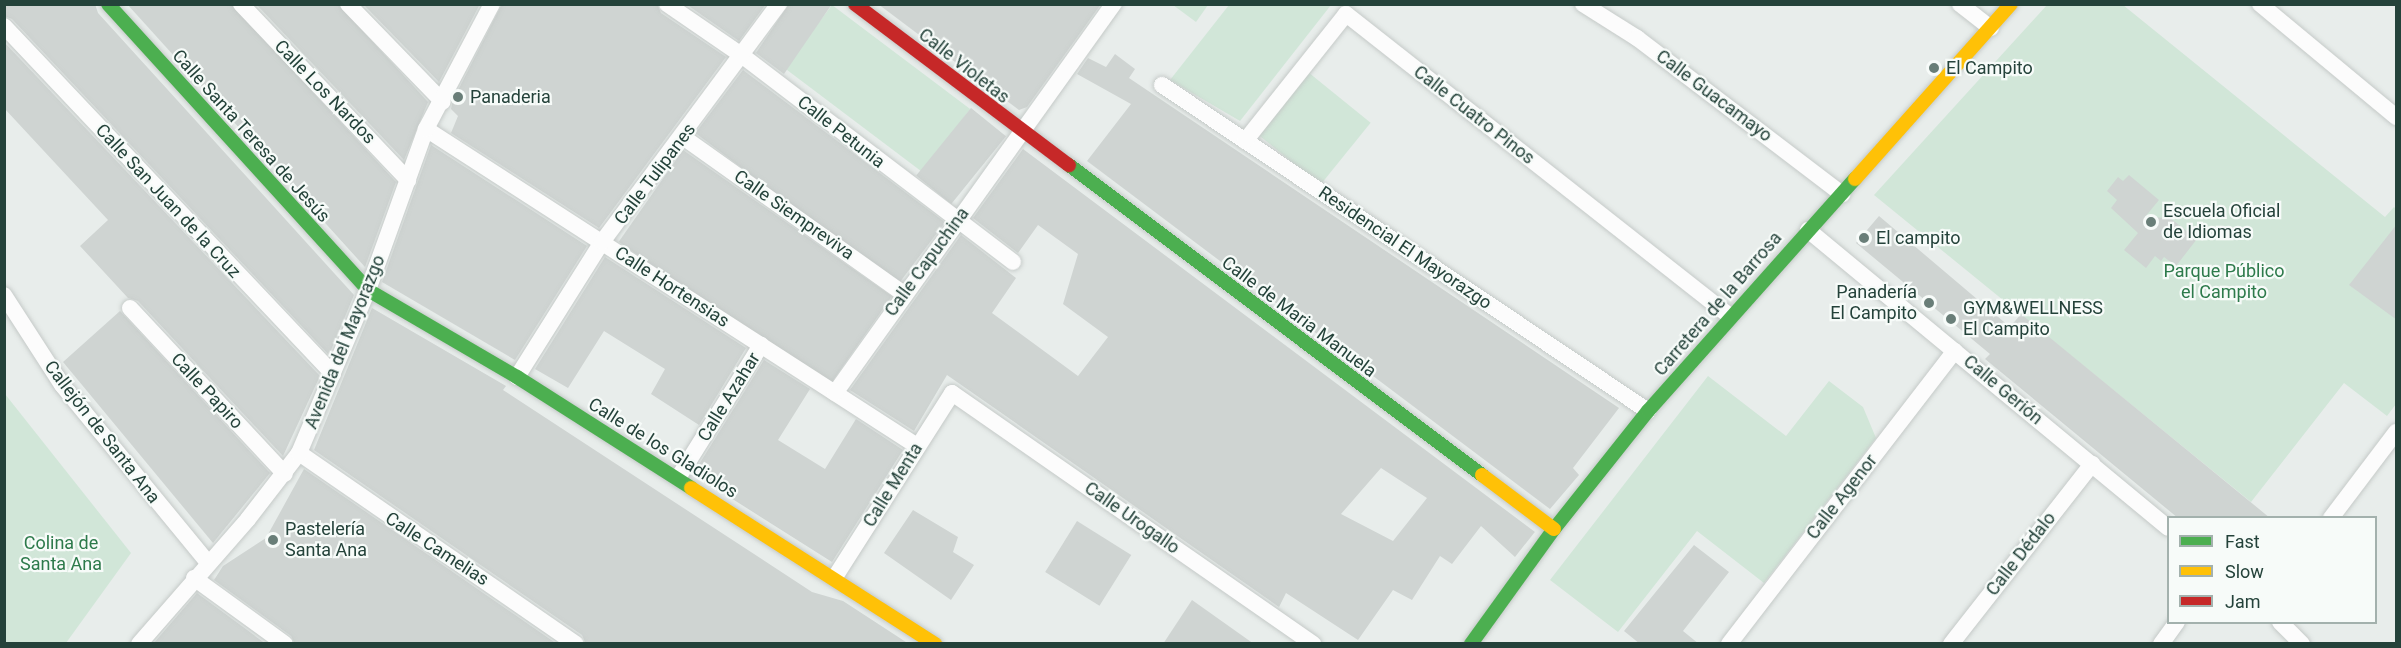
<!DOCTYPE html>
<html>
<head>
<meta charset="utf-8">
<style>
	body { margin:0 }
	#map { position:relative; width:2401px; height:648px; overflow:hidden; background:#e8edeb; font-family:Roboto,sans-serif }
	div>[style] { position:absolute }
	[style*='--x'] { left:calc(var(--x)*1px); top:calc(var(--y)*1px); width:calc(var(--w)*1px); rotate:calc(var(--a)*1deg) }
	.green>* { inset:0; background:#d1e6d8; transform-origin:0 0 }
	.building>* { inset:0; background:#cfd4d2; transform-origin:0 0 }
	.roads { filter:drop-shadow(0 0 2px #c5cac8) drop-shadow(0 0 2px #c5cac8) }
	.street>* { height:16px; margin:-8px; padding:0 8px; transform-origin:8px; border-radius:8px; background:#fcfcfc }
	.fast>* { height:14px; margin:-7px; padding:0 7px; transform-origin:7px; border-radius:7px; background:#4caf50 }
	.slow>* { height:14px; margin:-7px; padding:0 7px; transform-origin:7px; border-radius:7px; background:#ffc107 }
	.jam>* { height:14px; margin:-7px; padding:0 7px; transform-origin:7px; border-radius:7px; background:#c62828 }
	.dots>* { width:16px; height:16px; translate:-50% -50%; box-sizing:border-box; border:3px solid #f7fbf9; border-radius:50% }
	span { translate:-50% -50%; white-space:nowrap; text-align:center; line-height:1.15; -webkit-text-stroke:4.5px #f7fbf9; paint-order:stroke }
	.street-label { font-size:18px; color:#24423a }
	.poi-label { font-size:18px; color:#24423a }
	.left { translate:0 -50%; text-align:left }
	.right { translate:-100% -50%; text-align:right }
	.park-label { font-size:18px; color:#2d7a4b }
	.frame { position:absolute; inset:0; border:6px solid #24423a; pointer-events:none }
	.legend { position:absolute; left:2167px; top:516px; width:210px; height:108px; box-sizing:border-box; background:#f7fbf9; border:2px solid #a3b1ad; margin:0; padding:8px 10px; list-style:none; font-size:18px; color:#24423a }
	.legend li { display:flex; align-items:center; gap:12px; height:30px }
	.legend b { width:30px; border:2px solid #a3b1ad }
</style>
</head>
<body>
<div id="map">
	<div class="green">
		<i style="left:832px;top:5px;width:173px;height:79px;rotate:37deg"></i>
		<i style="clip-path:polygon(1173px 5px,1208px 5px,1196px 22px)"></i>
		<i style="clip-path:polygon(1229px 5px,1331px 5px,1240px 121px,1170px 80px)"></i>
		<i style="clip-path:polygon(2047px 5px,2123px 5px,2385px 217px,2394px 207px,2396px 209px,2396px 404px,2387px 416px,2344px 383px,2251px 502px,1874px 195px)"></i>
		<i style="left:1303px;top:68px;width:87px;height:80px;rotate:39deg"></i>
		<i style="clip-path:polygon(1708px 376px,1786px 436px,1829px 381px,1863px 407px,1876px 438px,1764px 583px,1697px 531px,1618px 632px,1550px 580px)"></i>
		<i style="clip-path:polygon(5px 394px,131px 553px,66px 643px,5px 643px)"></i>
	</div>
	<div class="building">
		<i style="clip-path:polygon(4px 4px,95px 4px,98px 13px,354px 295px,329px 355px,12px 19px,4px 16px)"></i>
		<i style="clip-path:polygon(127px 4px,231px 4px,396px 182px,365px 267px)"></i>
		<i style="clip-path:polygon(256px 4px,338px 4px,428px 102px,404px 160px)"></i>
		<i style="clip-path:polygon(363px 4px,480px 4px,439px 82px)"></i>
		<i style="clip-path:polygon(502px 4px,657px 4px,661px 13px,726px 57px,599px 228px,451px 133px,458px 116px,451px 109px,453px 100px)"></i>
		<i style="clip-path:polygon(686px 4px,766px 4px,739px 41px)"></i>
		<i style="clip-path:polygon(789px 4px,832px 4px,784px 74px,756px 53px)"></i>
		<i style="clip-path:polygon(878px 4px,1101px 4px,1027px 107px,1019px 110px)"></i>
		<i style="clip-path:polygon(4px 42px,320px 376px,283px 456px,138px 301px,128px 298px,80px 246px,108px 220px,4px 108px)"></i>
		<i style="clip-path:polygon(1115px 54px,1135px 69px,1129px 78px,1619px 408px,1573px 468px,1579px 475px,1550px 509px,1087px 161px,1131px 104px,1077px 74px,1088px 58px,1106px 67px)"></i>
		<i style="left:743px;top:70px;width:253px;height:79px;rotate:37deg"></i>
		<i style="left:971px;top:108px;width:45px;height:87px;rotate:39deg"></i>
		<i style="clip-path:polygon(431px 145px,587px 246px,515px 360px,382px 282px)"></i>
		<i style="clip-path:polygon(evenodd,1023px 149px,1535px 532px,1534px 533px,1515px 557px,1481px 526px,1452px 564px,1440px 556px,1412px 600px,1393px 590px,1358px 640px,1286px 593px,1279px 607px,947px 375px,914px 431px,850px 390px,961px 235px,1016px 278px,992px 313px,1078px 376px,1108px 337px,1063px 304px,1078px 254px,1038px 225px,1018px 253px,973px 218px,1023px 149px,1381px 468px,1427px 498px,1393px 541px,1341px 514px,1381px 468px)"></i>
		<i style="left:683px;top:150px;width:255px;height:112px;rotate:35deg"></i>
		<i style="clip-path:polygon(2129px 175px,2159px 200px,2145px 217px,2170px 218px,2197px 239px,2176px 266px,2164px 257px,2161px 261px,2155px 256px,2146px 268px,2124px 250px,2138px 233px,2111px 208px,2117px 200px,2107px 191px,2118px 177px,2123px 181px)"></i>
		<i style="clip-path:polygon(1879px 216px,2010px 327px,2021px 314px,2270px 518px,2178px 518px,1985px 359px,1990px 354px,1856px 243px)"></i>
		<i style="clip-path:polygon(2397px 224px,2397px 320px,2349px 285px)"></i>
		<i style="clip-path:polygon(605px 257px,746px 348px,699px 425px,651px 394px,665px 369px,604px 331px,568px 388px,535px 369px)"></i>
		<i style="clip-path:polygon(372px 308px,506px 386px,503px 390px,812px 592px,843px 601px,909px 644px,586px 644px,582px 635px,314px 450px)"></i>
		<i style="clip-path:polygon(120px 311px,270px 473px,213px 543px,63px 362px)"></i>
		<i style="clip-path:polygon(764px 360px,810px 389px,778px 440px,825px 469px,856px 419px,903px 450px,832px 562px,693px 474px)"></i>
		<i style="clip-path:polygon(304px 469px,557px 644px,295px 644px,291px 636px,214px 580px,223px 566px,266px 538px)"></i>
		<i style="clip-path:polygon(913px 510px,958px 537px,953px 552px,974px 565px,951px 600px,884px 553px)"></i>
		<i style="left:1077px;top:521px;width:64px;height:60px;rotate:32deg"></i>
		<i style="clip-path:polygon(1694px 545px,1729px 572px,1683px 631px,1699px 644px,1640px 644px,1624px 631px)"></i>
		<i style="clip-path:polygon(197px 593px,266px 644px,153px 644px)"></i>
		<i style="clip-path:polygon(1192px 600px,1254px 644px,1163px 644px)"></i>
	</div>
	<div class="roads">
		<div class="street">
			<i style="--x:241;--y:4;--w:243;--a:46.5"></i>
			<i style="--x:348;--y:4;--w:136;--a:45.9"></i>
			<i style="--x:667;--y:4;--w:93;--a:34.5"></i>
			<i style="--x:744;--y:57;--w:338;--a:37.3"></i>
			<i style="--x:1583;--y:4;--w:64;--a:32.2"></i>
			<i style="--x:1637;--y:38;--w:258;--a:37.3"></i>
			<i style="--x:1960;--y:4;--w:39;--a:38"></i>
			<i style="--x:2260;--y:4;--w:177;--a:39.7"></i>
			<i style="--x:4;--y:26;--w:479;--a:46.6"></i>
			<i style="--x:1162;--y:85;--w:585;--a:33.85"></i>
			<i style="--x:426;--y:129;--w:584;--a:32.85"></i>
			<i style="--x:683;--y:137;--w:271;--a:35.4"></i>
			<i style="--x:1245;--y:141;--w:162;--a:-51.5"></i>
			<i style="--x:1346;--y:14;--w:489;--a:38.2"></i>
			<i style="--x:1808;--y:230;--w:467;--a:39.6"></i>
			<i style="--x:4;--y:295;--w:107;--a:57.2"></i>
			<i style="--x:62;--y:385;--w:230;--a:50.6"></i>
			<i style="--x:130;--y:308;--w:227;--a:47"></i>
			<i style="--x:517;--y:377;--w:160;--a:-57.8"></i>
			<i style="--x:602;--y:242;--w:297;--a:-53.4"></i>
			<i style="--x:835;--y:393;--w:479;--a:-54.4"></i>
			<i style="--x:299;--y:453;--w:336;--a:34.6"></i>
			<i style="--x:678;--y:478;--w:157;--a:-58"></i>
			<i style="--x:2331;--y:518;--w:108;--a:-52.9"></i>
			<i style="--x:835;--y:577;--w:218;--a:-57.5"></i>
			<i style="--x:952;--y:393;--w:440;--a:34.8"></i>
			<i style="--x:194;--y:578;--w:112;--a:36"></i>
			<i style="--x:2280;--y:622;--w:31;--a:45"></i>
			<i style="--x:139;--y:644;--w:166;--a:-48.9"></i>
			<i style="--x:248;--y:519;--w:83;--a:-52.3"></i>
			<i style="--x:299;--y:453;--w:177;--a:-67.1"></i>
			<i style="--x:368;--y:290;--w:171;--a:-70.2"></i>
			<i style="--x:426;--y:129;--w:141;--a:-62.2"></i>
			<i style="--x:1729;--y:644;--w:370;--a:-52.4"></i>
			<i style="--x:1951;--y:644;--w:229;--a:-51.9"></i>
			<i style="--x:2161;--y:644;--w:27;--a:-54"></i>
		</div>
		<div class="fast">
			<i style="--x:108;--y:4;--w:387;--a:47.7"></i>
			<i style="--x:368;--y:290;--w:173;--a:30.3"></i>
			<i style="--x:517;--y:377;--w:206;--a:32.5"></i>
			<i style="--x:1069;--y:165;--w:516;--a:36.89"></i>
			<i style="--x:1471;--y:644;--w:142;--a:-54.2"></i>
			<i style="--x:1554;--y:529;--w:151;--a:-51.5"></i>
			<i style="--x:1648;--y:411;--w:311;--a:-48.3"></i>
		</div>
		<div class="slow">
			<i style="--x:1855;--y:179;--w:234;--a:-48.3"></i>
			<i style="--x:1482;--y:475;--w:90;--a:36.9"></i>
			<i style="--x:691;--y:488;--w:290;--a:32.6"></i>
		</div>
		<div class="jam">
			<i style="--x:855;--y:4;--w:268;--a:37"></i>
		</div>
	</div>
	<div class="dots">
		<i style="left:1934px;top:68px;background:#697e78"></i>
		<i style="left:458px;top:97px;background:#697e78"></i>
		<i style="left:2151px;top:222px;background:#697e78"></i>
		<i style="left:1864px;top:238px;background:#697e78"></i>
		<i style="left:1929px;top:303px;background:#697e78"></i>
		<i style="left:1951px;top:319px;background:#697e78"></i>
		<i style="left:273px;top:540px;background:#697e78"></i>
	</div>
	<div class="street-label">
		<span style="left:964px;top:66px;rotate:38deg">Calle Violetas</span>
		<span style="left:325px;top:92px;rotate:46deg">Calle Los Nardos</span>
		<span style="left:1714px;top:96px;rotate:37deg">Calle Guacamayo</span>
		<span style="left:1474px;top:115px;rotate:38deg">Calle Cuatro Pinos</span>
		<span style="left:841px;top:132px;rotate:38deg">Calle Petunia</span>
		<span style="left:251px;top:136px;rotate:48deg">Calle Santa Teresa de Jesús</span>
		<span style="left:655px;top:174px;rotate:-53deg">Calle Tulipanes</span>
		<span style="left:168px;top:201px;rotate:47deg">Calle San Juan de la Cruz</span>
		<span style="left:794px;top:215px;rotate:35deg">Calle Siempreviva</span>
		<span style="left:1405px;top:248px;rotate:34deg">Residencial El Mayorazgo</span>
		<span style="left:927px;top:262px;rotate:-54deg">Calle Capuchina</span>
		<span style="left:672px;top:287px;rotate:33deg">Calle Hortensias</span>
		<span style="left:1718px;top:304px;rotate:-49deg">Carretera de la Barrosa</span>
		<span style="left:1299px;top:317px;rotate:37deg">Calle de Maria Manuela</span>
		<span style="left:345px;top:342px;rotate:-68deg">Avenida del Mayorazgo</span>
		<span style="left:2003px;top:390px;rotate:40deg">Calle Gerión</span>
		<span style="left:207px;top:391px;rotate:47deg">Calle Papiro</span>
		<span style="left:729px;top:397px;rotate:-58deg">Calle Azahar</span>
		<span style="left:102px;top:432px;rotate:52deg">Callejón de Santa Ana</span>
		<span style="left:663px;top:448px;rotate:32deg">Calle de los Gladiolos</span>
		<span style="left:893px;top:485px;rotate:-58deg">Calle Menta</span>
		<span style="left:1842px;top:497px;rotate:-52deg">Calle Agenor</span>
		<span style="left:1132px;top:518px;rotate:35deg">Calle Urogallo</span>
		<span style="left:437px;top:549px;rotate:33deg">Calle Camelias</span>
		<span style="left:2021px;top:554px;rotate:-52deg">Calle Dédalo</span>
	</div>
	<div class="poi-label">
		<span class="left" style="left:1946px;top:68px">El Campito</span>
		<span class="left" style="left:470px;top:97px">Panaderia</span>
		<span class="left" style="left:2163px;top:222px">Escuela Oficial<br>de Idiomas</span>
		<span class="left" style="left:1876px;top:238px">El campito</span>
		<span class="right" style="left:1917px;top:303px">Panadería<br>El Campito</span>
		<span class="left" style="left:1963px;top:319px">GYM&amp;WELLNESS<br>El Campito</span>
		<span class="left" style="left:285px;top:540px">Pastelería<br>Santa Ana</span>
	</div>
	<div class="park-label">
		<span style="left:2224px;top:282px">Parque Público<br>el Campito</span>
		<span style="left:61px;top:554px">Colina de<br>Santa Ana</span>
	</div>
	<div class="frame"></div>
	<ul class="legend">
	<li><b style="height:8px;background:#4caf50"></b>Fast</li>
	<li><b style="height:8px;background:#ffc107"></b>Slow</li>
	<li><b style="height:8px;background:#c62828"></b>Jam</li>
	</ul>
</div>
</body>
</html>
